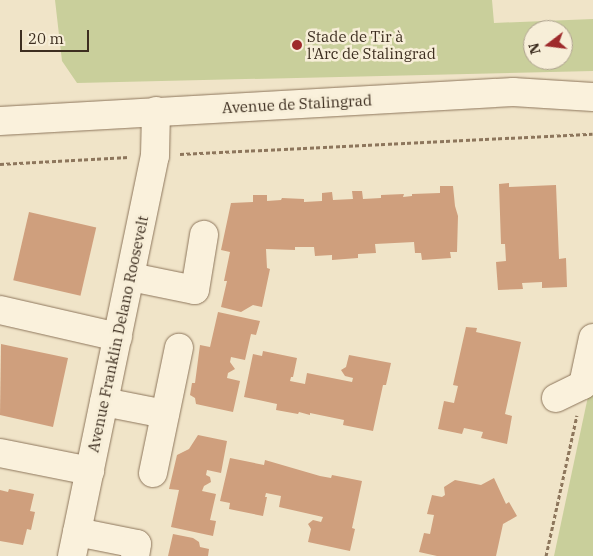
<!DOCTYPE html>
<html>
<head>
<meta charset="utf-8">
<style>
	body { margin:0 }
	#map { position:relative; width:593px; height:556px; overflow:hidden; background:#f0e4c8; font-family:"IBM Plex Serif",serif }
	div>[style] { position:absolute }
	[style*='--x'] { left:calc(var(--x)*1px); top:calc(var(--y)*1px); width:calc(var(--w)*1px); rotate:calc(var(--a)*1deg) }
	.green>* { inset:0; background:#c9cf9b }
	.building>* { inset:0; background:#cf9f7d; transform-origin:0 0 }
	.path>* { height:3px; margin-top:-1.5px; transform-origin:0; background:repeating-linear-gradient(90deg,#8d765c 0 4px,transparent 0 6.5px) }
	.roads { filter:drop-shadow(0 0 1px #8d765c) drop-shadow(0 0 1px #8d765c) }
	.minor>* { height:28px; margin:-14px; padding:0 14px; transform-origin:14px; border-radius:14px; background:#faf1dc }
	.dots>* { width:14px; height:14px; translate:-50% -50%; box-sizing:border-box; border:2px solid #f7eed8; border-radius:50% }
	span { translate:-50% -50%; white-space:nowrap; text-align:center; line-height:1.15; -webkit-text-stroke:5px #f7eed8; paint-order:stroke }
	.poi-label { font-size:15px; color:#3d2e20 }
	.left { translate:0 -50%; text-align:left }
	.street-label { font-size:15px; color:#3d2e20 }
	.north { position:absolute; left:523px; top:20px; width:50px; height:50px; box-sizing:border-box; background:#f7eed8; border:1px solid #ada18e; border-radius:50%; rotate:255deg; font-size:14px; font-weight:700; line-height:20px; text-align:center; color:#3d2e20 }
	.north::after { content:''; display:block; margin:auto; width:18px; height:22px; background:#9e2a2b; clip-path:polygon(50% 0,100% 100%,50% 72%,0 100%) }
	.scale { position:absolute; left:20px; top:30px; width:69px; height:22px; box-sizing:border-box; border:2px solid #3d2e20; border-top:0; padding-left:6px; font-size:15px; line-height:18px; white-space:nowrap; color:#3d2e20; -webkit-text-stroke:4px #f7eed8; paint-order:stroke }
</style>
</head>
<body>
<div id="map">
	<div class="green">
		<i style="clip-path:polygon(evenodd,55px 0,492px 0,494px 23px,593px 19px,593px 71px,77px 83px,62px 61px,55px 0,533px 30px,563px 30px,563px 60px,533px 60px,533px 30px)"></i>
		<i style="clip-path:polygon(593px 373px,593px 556px,554px 556px)"></i>
	</div>
	<div class="building">
		<i style="clip-path:polygon(509px 183px,509px 187px,556px 185px,559px 259px,566px 258px,567px 287px,542px 288px,542px 282px,522px 283px,523px 289px,498px 290px,496px 262px,506px 261px,505px 244px,501px 244px,499px 184px)"></i>
		<i style="clip-path:polygon(440px 186px,453px 186px,455px 206px,458px 216px,457px 252px,450px 252px,451px 258px,422px 260px,421px 253px,415px 253px,414px 242px,375px 244px,376px 253px,358px 254px,358px 258px,332px 260px,332px 255px,315px 256px,314px 247px,295px 247px,295px 250px,266px 249px,267px 268px,270px 269px,262px 307px,253px 305px,241px 312px,221px 307px,227px 281px,224px 281px,230px 252px,221px 250px,231px 203px,253px 202px,253px 195px,267px 195px,267px 201px,281px 200px,282px 198px,304px 199px,304px 202px,322px 201px,322px 193px,332px 192px,333px 200px,353px 199px,352px 191px,362px 191px,363px 199px,381px 198px,381px 195px,404px 194px,403px 197px,412px 196px,412px 194px,440px 193px)"></i>
		<i style="left:29px;top:212px;width:69px;height:70px;rotate:13deg"></i>
		<i style="clip-path:polygon(218px 312px,260px 321px,256px 335px,251px 334px,245px 360px,231px 357px,230px 362px,235px 369px,228px 373px,227px 378px,240px 381px,233px 412px,196px 404px,195px 398px,190px 395px,192px 383px,195px 383px,200px 345px,210px 347px)"></i>
		<i style="clip-path:polygon(466px 327px,477px 328px,476px 332px,521px 342px,505px 414px,512px 416px,507px 444px,481px 438px,483px 432px,464px 428px,462px 434px,438px 429px,444px 401px,454px 403px,458px 386px,453px 385px)"></i>
		<i style="clip-path:polygon(1px 344px,68px 358px,53px 427px,0 415px)"></i>
		<i style="clip-path:polygon(263px 351px,297px 358px,293px 377px,291px 377px,290px 381px,305px 384px,307px 373px,352px 382px,353px 378px,345px 376px,341px 370px,346px 367px,349px 355px,391px 363px,386px 385px,383px 385px,373px 431px,343px 425px,344px 420px,310px 413px,310px 415px,299px 412px,298px 414px,276px 410px,277px 404px,244px 397px,253px 354px,262px 356px)"></i>
		<i style="clip-path:polygon(198px 435px,227px 441px,221px 473px,207px 470px,206px 475px,210px 477px,211px 482px,204px 486px,202px 491px,216px 494px,210px 520px,216px 521px,213px 536px,171px 527px,179px 490px,169px 489px,177px 455px,189px 449px)"></i>
		<i style="clip-path:polygon(230px 458px,264px 465px,265px 460px,320px 476px,331px 478px,332px 475px,362px 481px,352px 528px,355px 529px,350px 551px,308px 542px,311px 529px,308px 524px,313px 520px,321px 522px,323px 517px,279px 507px,281px 496px,266px 493px,265px 497px,267px 497px,263px 516px,229px 509px,230px 503px,220px 501px)"></i>
		<i style="clip-path:polygon(494px 478px,506px 504px,509px 502px,517px 516px,503px 524px,496px 556px,437px 556px,419px 552px,424px 533px,430px 534px,434px 515px,427px 514px,432px 495px,442px 497px,445px 495px,444px 487px,455px 480px,481px 485px)"></i>
		<i style="clip-path:polygon(9px 489px,34px 494px,30px 511px,35px 512px,31px 530px,27px 529px,23px 545px,0 541px,0 490px,8px 492px)"></i>
		<i style="clip-path:polygon(173px 534px,193px 538px,199px 542px,200px 547px,209px 549px,208px 556px,168px 556px)"></i>
	</div>
	<div class="path">
		<i style="--x:180;--y:154;--w:413;--a:-2.8"></i>
		<i style="--x:0;--y:164;--w:129;--a:-3.1"></i>
		<i style="--x:546;--y:556;--w:144;--a:-77.6"></i>
	</div>
	<div class="roads">
		<div class="minor">
			<i style="--x:0;--y:121;--w:514;--a:-3.24"></i>
			<i style="--x:513;--y:92;--w:80;--a:3.6"></i>
			<i style="--x:131;--y:277;--w:65;--a:11.5"></i>
			<i style="--x:195;--y:290;--w:56;--a:-80.7"></i>
			<i style="--x:0;--y:310;--w:121;--a:12.9"></i>
			<i style="--x:556;--y:398;--w:30;--a:-26"></i>
			<i style="--x:583;--y:385;--w:48;--a:-78"></i>
			<i style="--x:104;--y:402;--w:62;--a:11.1"></i>
			<i style="--x:0;--y:453;--w:92;--a:11.3"></i>
			<i style="--x:153;--y:473;--w:128;--a:-78.3"></i>
			<i style="--x:77;--y:532;--w:61;--a:11.3"></i>
			<i style="--x:137;--y:544;--w:12;--a:99"></i>
			<i style="--x:72;--y:556;--w:409;--a:-78.3"></i>
			<i style="--x:155;--y:156;--w:45;--a:-88.7"></i>
		</div>
	</div>
	<div class="dots">
		<i style="left:297px;top:45px;background:#9e2a2b"></i>
	</div>
	<div class="poi-label">
		<span class="left" style="left:307px;top:45px">Stade de Tir à<br>l'Arc de Stalingrad</span>
	</div>
	<div class="street-label">
		<span style="left:297px;top:104px;rotate:-3deg">Avenue de Stalingrad</span>
		<span style="left:118px;top:334px;rotate:-78deg">Avenue Franklin Delano Roosevelt</span>
	</div>
	<div class="north">N</div>
	<div class="scale">20 m</div>
</div>
</body>
</html>
